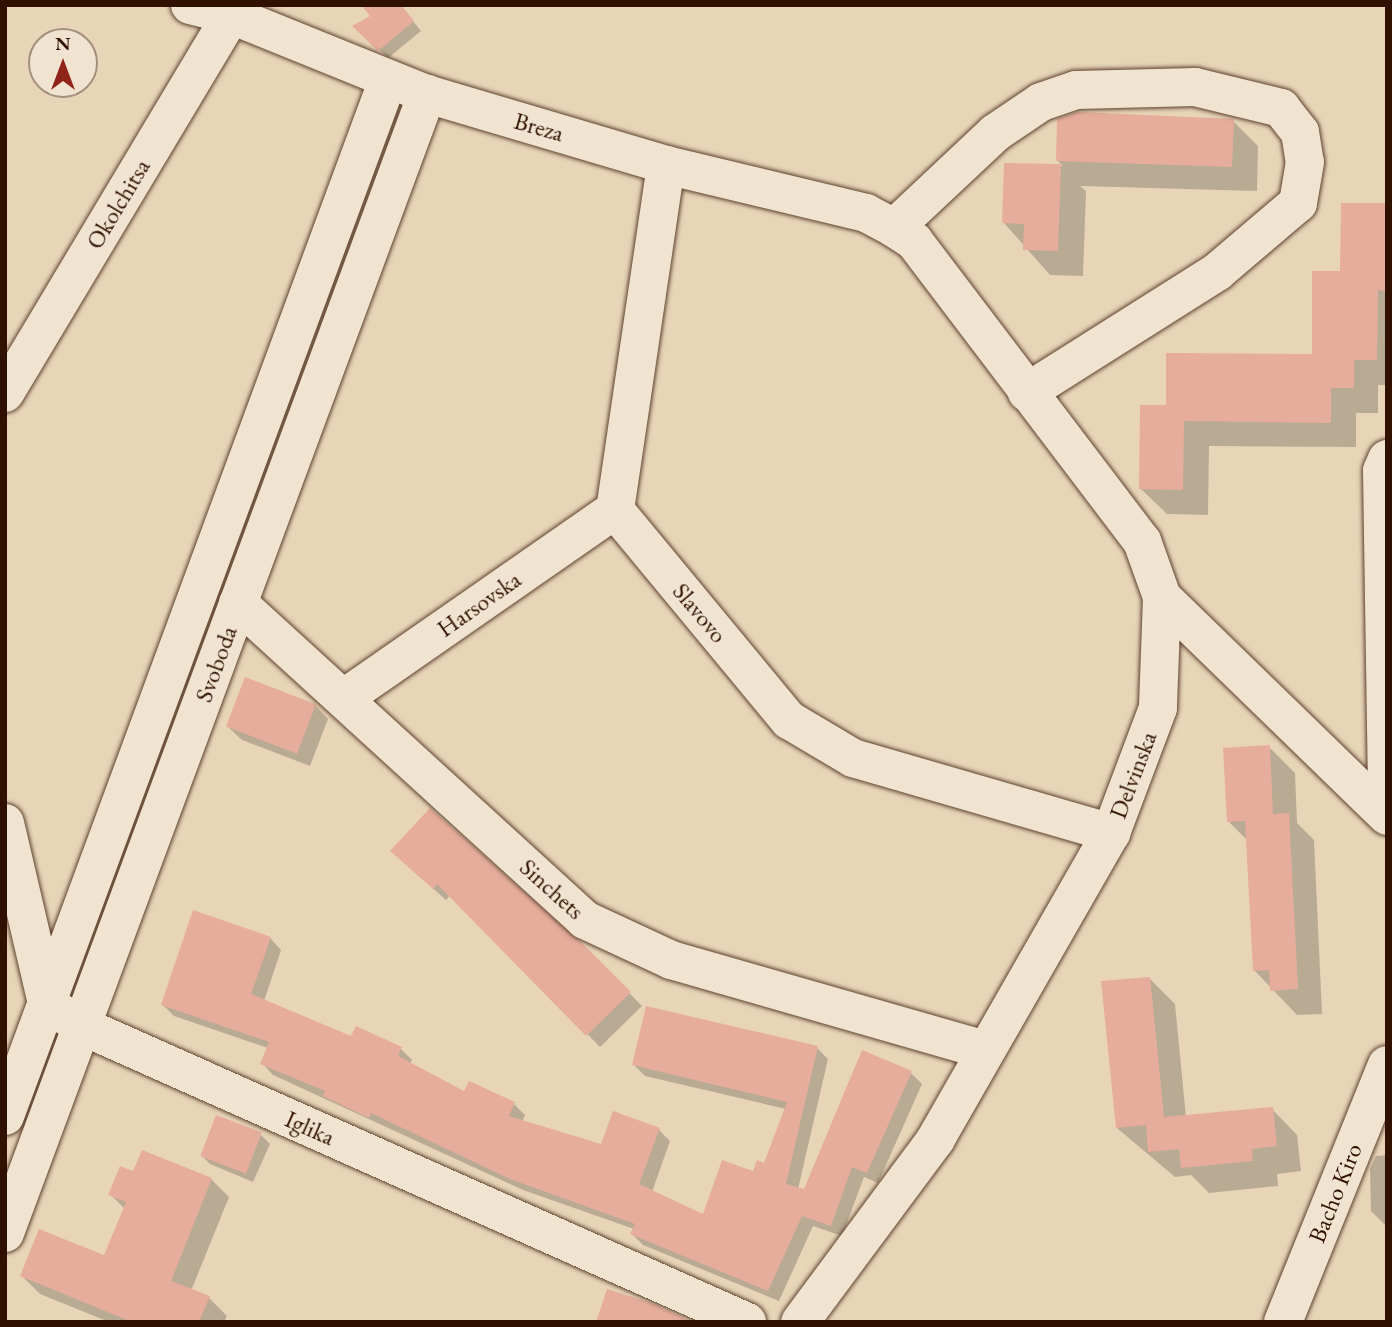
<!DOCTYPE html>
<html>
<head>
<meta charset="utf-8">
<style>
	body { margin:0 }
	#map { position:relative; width:1392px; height:1327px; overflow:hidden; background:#e8d5b8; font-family:"EB Garamond",serif }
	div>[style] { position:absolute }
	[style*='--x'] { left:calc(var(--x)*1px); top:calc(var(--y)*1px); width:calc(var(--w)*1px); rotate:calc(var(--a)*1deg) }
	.shadow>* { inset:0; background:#0003 }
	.building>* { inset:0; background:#e6ad9c; transform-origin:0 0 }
	.roads { filter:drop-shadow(0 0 2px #5e422e) drop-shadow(0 0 2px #5e422e) }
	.minor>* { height:38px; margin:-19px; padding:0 19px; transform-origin:19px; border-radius:19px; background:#f0e4d1 }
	span { translate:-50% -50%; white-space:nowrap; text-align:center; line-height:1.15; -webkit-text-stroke:5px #f0e4d1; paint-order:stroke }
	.street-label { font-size:24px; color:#301100 }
	.frame { position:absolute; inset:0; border:7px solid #301100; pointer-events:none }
	.north { position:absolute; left:28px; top:28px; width:70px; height:70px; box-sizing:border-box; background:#f0e4d1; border:2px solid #a3907d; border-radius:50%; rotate:0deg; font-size:19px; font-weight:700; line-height:28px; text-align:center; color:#301100 }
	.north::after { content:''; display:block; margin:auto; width:24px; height:32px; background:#8f2418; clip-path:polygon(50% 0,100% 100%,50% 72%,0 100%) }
</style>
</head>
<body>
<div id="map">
	<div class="shadow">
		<i style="clip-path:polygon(400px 5px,421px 31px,388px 58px,355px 27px)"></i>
		<i style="clip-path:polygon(1233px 121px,1258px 146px,1257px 191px,1080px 186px,1086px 191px,1083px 276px,1050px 275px,1004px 223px,1006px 164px,1063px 166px,1058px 161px)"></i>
		<i style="clip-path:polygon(1387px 205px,1387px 385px,1378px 385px,1378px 413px,1356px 413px,1356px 447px,1209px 446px,1208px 515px,1167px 514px,1141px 489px,1168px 407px,1313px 356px,1342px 272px)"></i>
		<i style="clip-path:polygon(315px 705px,328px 719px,310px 766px,242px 740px,228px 727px)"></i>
		<i style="clip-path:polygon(1269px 747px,1295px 773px,1297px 823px,1314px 840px,1322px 1014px,1297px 1015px,1254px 970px,1248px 841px,1228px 821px)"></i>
		<i style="clip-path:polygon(405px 863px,581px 944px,642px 1006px,600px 1047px,450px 895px,446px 900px)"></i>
		<i style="clip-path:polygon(270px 938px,281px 950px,264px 1001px,352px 1038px,401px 1049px,412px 1060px,410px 1064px,465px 1093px,514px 1104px,525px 1115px,522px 1122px,602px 1147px,659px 1130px,670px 1141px,652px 1192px,704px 1217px,765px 1165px,786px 1109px,645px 1076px,634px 1065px,817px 1048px,828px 1059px,798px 1189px,805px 1192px,911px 1073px,922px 1084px,878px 1183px,864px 1177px,842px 1236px,813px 1226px,779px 1301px,643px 1245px,632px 1234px,634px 1229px,523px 1190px,273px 1075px,262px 1063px,268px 1048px,174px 1016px,163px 1005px)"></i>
		<i style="clip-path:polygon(1150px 979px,1175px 1004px,1186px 1117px,1272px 1109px,1297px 1135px,1301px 1171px,1277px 1174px,1278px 1186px,1209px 1193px,1191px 1175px,1175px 1177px,1117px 1128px)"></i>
		<i style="clip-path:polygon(261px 1135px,270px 1144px,253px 1182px,210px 1164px,201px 1155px)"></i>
		<i style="clip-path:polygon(1387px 1155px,1387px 1227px,1371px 1211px,1370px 1169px,1376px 1156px)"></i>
		<i style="clip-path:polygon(134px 1174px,211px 1179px,229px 1197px,191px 1291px,209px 1298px,227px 1316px,224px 1322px,109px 1322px,40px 1294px,22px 1276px,105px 1258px,125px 1209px,110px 1194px)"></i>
	</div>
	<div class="building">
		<i style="clip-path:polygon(361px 5px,401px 5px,414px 21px,378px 51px,352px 26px,370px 16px)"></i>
		<i style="clip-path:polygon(1078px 112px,1234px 119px,1232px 167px,1056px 161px,1057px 119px)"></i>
		<i style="clip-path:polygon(1004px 163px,1061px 164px,1058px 251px,1023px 250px,1024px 224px,1002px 223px)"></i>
		<i style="clip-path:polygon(1341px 203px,1387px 203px,1387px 291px,1378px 290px,1377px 360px,1354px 360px,1354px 388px,1331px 388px,1331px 423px,1184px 421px,1183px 490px,1139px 489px,1140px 405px,1166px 405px,1166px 353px,1312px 354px,1312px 271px,1340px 271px)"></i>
		<i style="left:245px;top:677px;width:76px;height:53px;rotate:21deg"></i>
		<i style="clip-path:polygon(1270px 745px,1273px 814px,1289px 813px,1298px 989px,1270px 991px,1269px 970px,1253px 971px,1245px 821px,1227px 822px,1223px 748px)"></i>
		<i style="clip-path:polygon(430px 808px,582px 943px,631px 992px,586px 1036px,437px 884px,433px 889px,390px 851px)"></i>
		<i style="clip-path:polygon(193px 910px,271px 937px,251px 994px,351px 1036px,356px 1026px,402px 1047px,398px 1056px,464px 1091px,469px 1081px,515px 1102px,509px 1116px,601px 1144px,613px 1111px,660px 1128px,639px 1184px,703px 1214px,722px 1160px,753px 1171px,757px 1160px,764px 1163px,787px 1102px,632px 1065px,646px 1006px,818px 1046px,786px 1184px,804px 1189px,862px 1050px,912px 1071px,867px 1173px,852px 1167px,831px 1226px,802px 1216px,768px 1291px,630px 1234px,635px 1224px,510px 1179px,371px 1113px,369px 1118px,323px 1096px,325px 1091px,260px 1064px,269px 1042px,161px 1005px)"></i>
		<i style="clip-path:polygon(1150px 977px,1164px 1117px,1273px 1107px,1277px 1146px,1252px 1149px,1253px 1161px,1181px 1168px,1179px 1149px,1148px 1152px,1146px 1125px,1116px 1128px,1101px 981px)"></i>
		<i style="left:216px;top:1115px;width:49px;height:44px;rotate:21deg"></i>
		<i style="clip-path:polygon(142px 1150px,212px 1178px,171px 1281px,210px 1296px,199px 1322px,132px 1322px,20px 1276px,39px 1229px,104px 1255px,126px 1202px,108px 1195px,120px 1166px,133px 1171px)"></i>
		<i style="clip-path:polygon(607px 1289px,654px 1304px,692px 1322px,596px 1322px)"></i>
	</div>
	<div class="roads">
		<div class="minor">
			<i style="--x:190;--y:5;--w:42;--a:13.7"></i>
			<i style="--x:231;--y:15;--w:211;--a:22"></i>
			<i style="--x:427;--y:94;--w:249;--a:16.5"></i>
			<i style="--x:666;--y:165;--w:206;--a:13.5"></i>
			<i style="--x:866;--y:213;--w:32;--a:28"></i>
			<i style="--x:894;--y:228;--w:24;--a:33"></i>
			<i style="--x:914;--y:241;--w:377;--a:52.8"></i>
			<i style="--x:1142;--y:541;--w:59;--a:70.3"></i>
			<i style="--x:1162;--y:597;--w:111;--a:92.1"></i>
			<i style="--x:1158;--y:708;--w:134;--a:110.6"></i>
			<i style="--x:1111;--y:833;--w:353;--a:119.8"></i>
			<i style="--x:936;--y:1139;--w:228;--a:126.6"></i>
			<i style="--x:666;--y:165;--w:349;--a:98.4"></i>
			<i style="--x:615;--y:510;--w:273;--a:50.4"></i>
			<i style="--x:789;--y:720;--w:74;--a:30.7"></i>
			<i style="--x:853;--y:758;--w:269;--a:16.2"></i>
			<i style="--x:894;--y:228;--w:139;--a:-43.2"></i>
			<i style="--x:995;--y:133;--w:55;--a:-34"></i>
			<i style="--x:1041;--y:102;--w:37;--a:-19"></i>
			<i style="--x:1076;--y:90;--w:119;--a:-1.4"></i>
			<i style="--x:1195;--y:87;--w:89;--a:13.7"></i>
			<i style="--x:1281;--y:108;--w:31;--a:52"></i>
			<i style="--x:1300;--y:132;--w:30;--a:81"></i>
			<i style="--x:1305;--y:162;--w:42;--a:99.7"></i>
			<i style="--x:1298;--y:203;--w:106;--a:139.6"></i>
			<i style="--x:1217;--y:272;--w:225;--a:147.7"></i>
			<i style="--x:5;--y:393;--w:440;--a:-59.1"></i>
			<i style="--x:1387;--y:459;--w:13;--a:113"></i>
			<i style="--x:1382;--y:471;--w:323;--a:89.1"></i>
			<i style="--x:1162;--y:597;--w:314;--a:44.2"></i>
			<i style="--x:238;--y:603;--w:470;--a:42.4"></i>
			<i style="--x:585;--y:920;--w:95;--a:24.9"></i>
			<i style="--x:671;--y:960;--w:327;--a:16"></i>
			<i style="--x:344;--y:698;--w:330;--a:-34.8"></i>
			<i style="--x:5;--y:823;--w:186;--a:76.9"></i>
			<i style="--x:47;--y:1004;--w:41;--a:32.2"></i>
			<i style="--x:82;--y:1026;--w:728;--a:23.99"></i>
			<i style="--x:5;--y:1116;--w:1102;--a:-69.72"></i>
			<i style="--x:5;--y:1233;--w:1215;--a:-69.67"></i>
			<i style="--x:1283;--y:1322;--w:277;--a:-68"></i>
		</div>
	</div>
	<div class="street-label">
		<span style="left:539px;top:127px;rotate:16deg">Breza</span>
		<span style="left:118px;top:204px;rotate:-59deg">Okolchitsa</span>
		<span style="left:479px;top:604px;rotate:-35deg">Harsovska</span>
		<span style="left:700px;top:613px;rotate:50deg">Slavovo</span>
		<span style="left:216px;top:664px;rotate:-70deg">Svoboda</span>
		<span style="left:1133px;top:775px;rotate:-69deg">Delvinska</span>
		<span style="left:552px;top:889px;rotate:42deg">Sinchets</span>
		<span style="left:310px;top:1128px;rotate:24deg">Iglika</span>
		<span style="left:1335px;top:1193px;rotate:-68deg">Bacho Kiro</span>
	</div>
	<div class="frame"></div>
	<div class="north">N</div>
</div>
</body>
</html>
